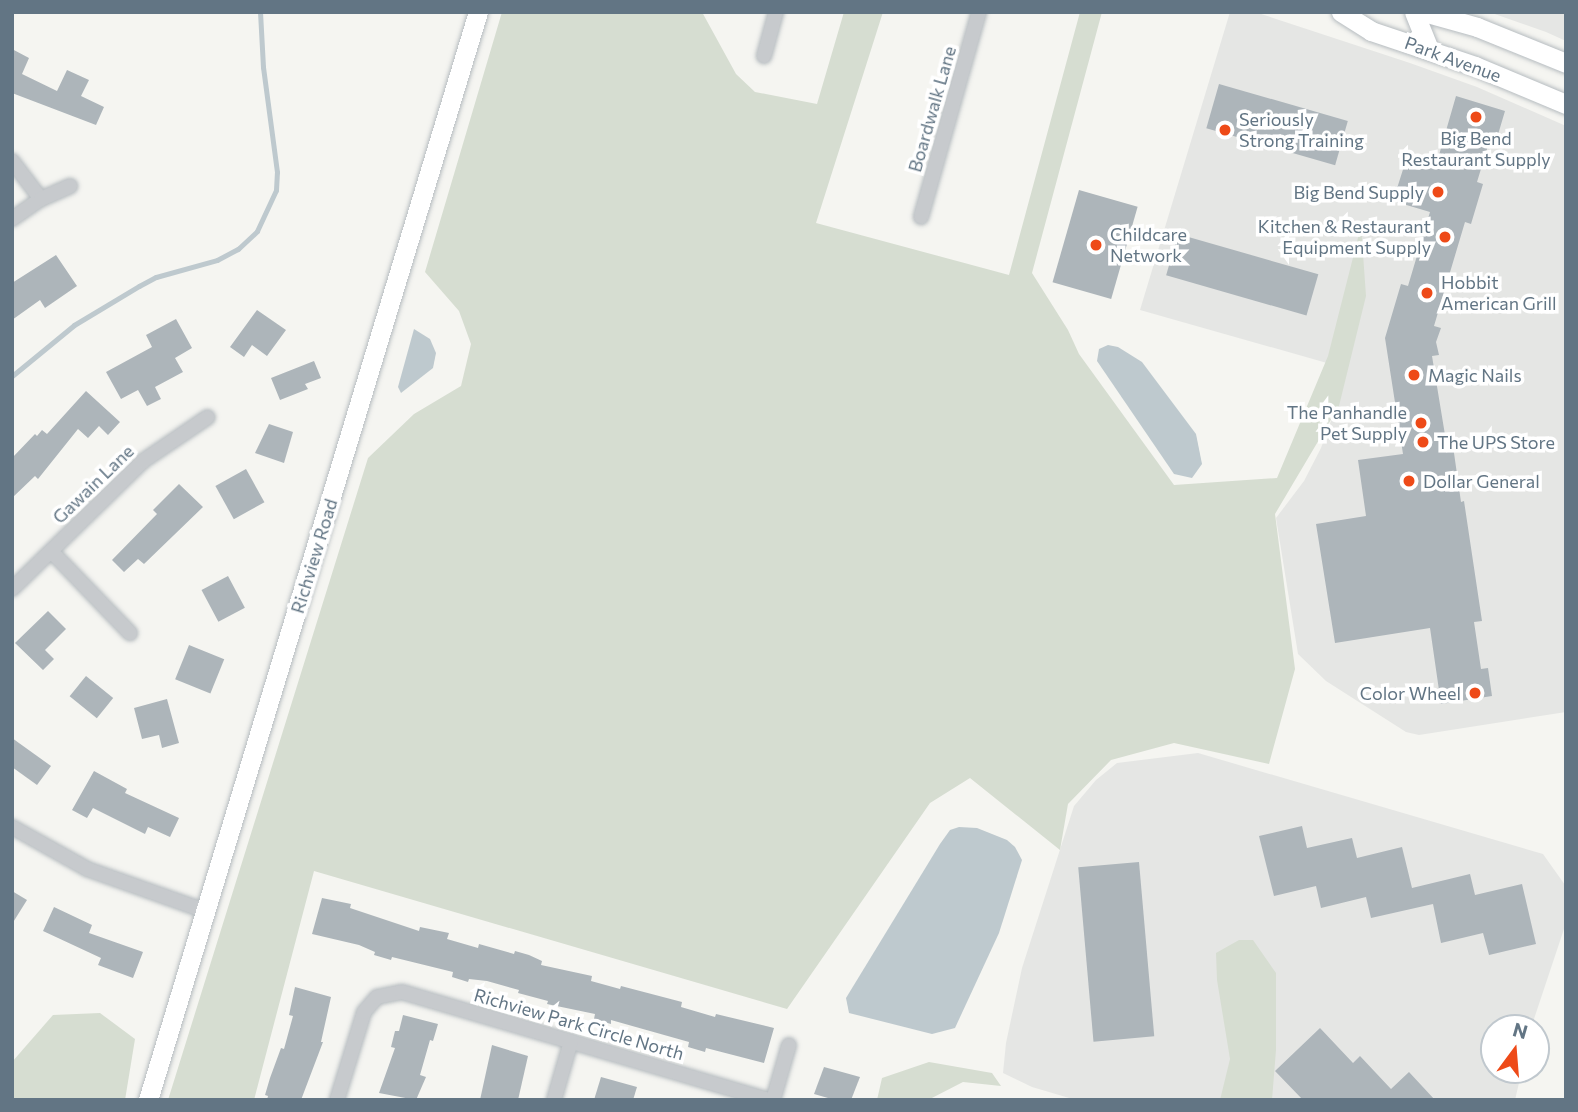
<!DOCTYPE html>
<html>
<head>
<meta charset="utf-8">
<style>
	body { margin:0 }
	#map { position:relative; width:1578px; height:1112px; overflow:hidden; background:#f5f5f1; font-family:Commissioner,sans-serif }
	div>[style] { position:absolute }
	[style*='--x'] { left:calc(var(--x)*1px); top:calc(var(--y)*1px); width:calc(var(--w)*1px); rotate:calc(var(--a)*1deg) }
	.built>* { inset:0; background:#e5e6e4 }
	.green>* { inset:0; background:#d6ddd1 }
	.water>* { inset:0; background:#bec9ce }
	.stream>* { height:5px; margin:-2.5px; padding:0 2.5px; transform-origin:2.5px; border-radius:2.5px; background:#bec9ce }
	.building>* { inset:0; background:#adb5ba; transform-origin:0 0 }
	.roads { filter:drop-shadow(0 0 2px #b6bcc0) drop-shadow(0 0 2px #b6bcc0) }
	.street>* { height:14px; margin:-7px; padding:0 7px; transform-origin:7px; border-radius:7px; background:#c7cacd }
	.secondary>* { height:19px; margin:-9.5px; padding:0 9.5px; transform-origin:9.5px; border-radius:9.5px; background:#fff }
	.dots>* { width:19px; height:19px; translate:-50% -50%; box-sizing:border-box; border:4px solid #fff; border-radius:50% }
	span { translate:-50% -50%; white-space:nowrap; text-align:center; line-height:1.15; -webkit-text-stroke:7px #fff; paint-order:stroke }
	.street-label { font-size:18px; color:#627584 }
	.poi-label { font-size:18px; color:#627584 }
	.left { translate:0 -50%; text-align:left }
	.right { translate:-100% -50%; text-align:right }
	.frame { position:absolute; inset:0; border:14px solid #627584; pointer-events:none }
	.north { position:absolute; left:1480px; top:1014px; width:70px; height:70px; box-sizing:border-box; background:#fff; border:2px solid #c0c8ce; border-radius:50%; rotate:16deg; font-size:19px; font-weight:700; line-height:28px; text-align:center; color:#627584 }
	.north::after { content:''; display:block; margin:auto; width:24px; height:32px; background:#ee4a18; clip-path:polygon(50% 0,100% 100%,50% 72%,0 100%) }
</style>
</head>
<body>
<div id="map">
	<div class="built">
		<i style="clip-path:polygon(1230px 12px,1255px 12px,1410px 63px,1477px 87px,1566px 126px,1566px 712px,1419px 735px,1406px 732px,1326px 681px,1298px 654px,1276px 518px,1304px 481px,1321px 448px,1334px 413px,1341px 367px,1140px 310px)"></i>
		<i style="clip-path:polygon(1489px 12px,1566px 12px,1566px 41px,1546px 32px)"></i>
		<i style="clip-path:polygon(1198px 753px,1543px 854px,1565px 885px,1566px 923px,1531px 1028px,1494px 1028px,1494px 1070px,1522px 1070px,1515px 1100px,1076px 1100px,1032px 1087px,1003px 1073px,1006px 1043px,1022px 968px,1074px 806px,1096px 780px,1117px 763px)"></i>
	</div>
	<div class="green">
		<i style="clip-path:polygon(502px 12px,702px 12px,736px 74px,755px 92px,817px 104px,844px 12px,883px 12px,816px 223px,1009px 275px,1080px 12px,1102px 12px,1032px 273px,1068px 330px,1079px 354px,1174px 485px,1277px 478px,1328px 356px,1361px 226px,1366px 296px,1339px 406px,1275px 514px,1295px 669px,1269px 764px,1174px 743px,1111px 760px,1068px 804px,1060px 850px,970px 778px,930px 803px,787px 1009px,314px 871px,254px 1100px,168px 1100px,368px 458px,414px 414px,461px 386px,471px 344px,459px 311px,425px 272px)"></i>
		<i style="clip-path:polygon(1239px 940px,1253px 940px,1276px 973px,1276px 1050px,1272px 1100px,1220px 1100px,1230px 1059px,1217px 980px,1216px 953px)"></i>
		<i style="clip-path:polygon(100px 1013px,135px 1039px,125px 1100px,12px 1100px,12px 1062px,53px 1015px)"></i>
		<i style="clip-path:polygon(929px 1062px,992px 1073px,1001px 1086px,963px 1082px,928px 1100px,877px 1100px,882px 1078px)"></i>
	</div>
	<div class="water">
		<i style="clip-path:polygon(414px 329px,430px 339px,436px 353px,433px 368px,401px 393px,398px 387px)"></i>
		<i style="clip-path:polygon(1108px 345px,1118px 347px,1142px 362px,1196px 434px,1202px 464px,1192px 478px,1174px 474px,1097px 361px,1099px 349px)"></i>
		<i style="clip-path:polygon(959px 827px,977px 828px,1007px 840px,1015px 847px,1022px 860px,999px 933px,955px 1028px,932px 1034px,849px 1013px,846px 998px,940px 844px,950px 830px)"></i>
	</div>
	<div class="stream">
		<i style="--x:12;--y:376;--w:80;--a:-39.4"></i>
		<i style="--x:74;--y:325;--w:76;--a:-31"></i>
		<i style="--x:139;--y:286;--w:19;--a:-28"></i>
		<i style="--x:156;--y:277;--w:63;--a:-15.6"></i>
		<i style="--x:217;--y:260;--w:24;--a:-28"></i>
		<i style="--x:238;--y:249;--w:26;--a:-43"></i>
		<i style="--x:257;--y:231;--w:45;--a:-65.1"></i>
		<i style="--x:276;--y:190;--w:18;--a:-87"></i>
		<i style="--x:277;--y:172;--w:106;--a:-97.6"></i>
		<i style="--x:263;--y:67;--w:55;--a:-93.1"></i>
	</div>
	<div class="building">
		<i style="clip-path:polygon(12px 49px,29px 58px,22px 74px,57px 91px,67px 70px,89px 80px,81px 96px,104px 107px,96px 125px,12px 93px)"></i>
		<i style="left:1219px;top:84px;width:134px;height:46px;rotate:16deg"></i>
		<i style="clip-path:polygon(1456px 96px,1505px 111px,1497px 138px,1491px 136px,1477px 182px,1483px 184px,1471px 224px,1465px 222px,1434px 326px,1441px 328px,1436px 342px,1439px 355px,1432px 356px,1447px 447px,1453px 446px,1461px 502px,1464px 501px,1482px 621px,1474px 622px,1481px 669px,1488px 668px,1492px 696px,1441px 704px,1430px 628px,1335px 643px,1316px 524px,1366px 516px,1358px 460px,1403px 454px,1385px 338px,1401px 284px,1408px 286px,1430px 212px,1393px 201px,1406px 160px,1435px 169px)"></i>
		<i style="left:1079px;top:190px;width:61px;height:96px;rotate:16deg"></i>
		<i style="left:1178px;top:234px;width:146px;height:43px;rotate:16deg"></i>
		<i style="clip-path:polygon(56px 255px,77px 286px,45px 308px,40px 300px,12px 320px,12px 283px)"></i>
		<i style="clip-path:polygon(257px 310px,286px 330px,267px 356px,252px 345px,244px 357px,230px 347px)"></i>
		<i style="clip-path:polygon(176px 319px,192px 348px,175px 358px,183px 372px,155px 387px,161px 399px,147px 406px,138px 390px,121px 399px,106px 372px,152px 347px,146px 335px)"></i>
		<i style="clip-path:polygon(314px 361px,321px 378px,305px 384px,308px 389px,280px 400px,271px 378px)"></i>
		<i style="clip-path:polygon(86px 391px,120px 422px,108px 435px,99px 426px,88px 438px,78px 429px,38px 479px,35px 476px,12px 498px,12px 458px,35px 434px,37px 436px,42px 430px,47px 434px)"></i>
		<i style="clip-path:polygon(269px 424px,293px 432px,284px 463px,255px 453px)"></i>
		<i style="left:246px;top:469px;width:38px;height:35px;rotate:61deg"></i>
		<i style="clip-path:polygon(179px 484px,203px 507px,144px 564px,138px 559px,124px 572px,112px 560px,157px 514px,153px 510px)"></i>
		<i style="left:228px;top:576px;width:36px;height:30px;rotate:62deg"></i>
		<i style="clip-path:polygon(48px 611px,66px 629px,45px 650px,54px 659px,43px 670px,15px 643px)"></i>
		<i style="left:189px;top:645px;width:38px;height:37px;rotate:22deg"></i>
		<i style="left:86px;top:676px;width:35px;height:26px;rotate:39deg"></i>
		<i style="clip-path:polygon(167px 699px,179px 743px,162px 748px,159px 735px,142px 739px,134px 708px)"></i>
		<i style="clip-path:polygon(12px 738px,51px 766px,37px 785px,12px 767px)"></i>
		<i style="clip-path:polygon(94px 771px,127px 789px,125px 793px,179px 818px,170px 837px,148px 827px,145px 834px,93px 808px,87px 818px,72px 810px)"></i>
		<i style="clip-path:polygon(1302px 826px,1307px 848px,1352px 838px,1357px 858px,1402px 847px,1412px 888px,1470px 874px,1475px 895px,1522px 884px,1536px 944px,1489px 955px,1483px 933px,1441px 943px,1433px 904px,1371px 918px,1366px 897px,1321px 908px,1316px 886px,1274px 896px,1259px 836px)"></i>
		<i style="left:1139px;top:862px;width:175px;height:61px;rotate:85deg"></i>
		<i style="clip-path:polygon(12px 891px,27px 900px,12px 924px)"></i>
		<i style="clip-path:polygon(322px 898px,351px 904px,350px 908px,419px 931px,420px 927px,449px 933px,447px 939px,478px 948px,479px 944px,514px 954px,515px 951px,529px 955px,542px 961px,541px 965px,592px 976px,591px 981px,620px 989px,621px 986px,682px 1002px,681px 1007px,715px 1017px,716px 1014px,774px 1028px,764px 1063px,706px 1048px,705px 1052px,688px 1047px,689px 1042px,611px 1020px,611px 1024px,594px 1019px,595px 1014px,547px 1004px,548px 1001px,518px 993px,519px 990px,487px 981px,469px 979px,468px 982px,452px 977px,453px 972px,392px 957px,391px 960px,374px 955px,375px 952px,359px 945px,312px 934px)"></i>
		<i style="clip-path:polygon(54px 907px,92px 925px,89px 933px,143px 952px,133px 978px,98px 965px,101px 958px,43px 931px)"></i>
		<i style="clip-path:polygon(295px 987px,331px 997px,321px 1042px,323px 1042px,301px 1100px,267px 1100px,268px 1096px,265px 1095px,270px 1078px,281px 1048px,284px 1049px,293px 1016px,289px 1015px)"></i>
		<i style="clip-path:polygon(403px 1015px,438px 1024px,433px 1041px,430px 1040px,420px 1075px,426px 1077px,416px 1100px,379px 1093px,395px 1048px,391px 1047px,395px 1031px,399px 1031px)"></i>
		<i style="clip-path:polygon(1320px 1028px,1353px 1063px,1360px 1056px,1391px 1089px,1409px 1072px,1435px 1100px,1303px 1100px,1275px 1071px)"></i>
		<i style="clip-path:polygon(492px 1045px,528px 1056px,518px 1100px,480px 1100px)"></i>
		<i style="clip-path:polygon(824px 1067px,860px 1077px,851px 1100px,835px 1100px,814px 1094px)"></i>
		<i style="clip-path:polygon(601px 1077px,637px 1087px,633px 1100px,594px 1100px)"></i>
	</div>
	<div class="roads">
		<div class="street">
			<i style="--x:764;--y:56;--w:46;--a:-74.7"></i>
			<i style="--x:12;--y:161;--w:48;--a:52.7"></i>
			<i style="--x:921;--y:217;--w:213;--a:-74.2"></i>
			<i style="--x:12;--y:219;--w:35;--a:-35"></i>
			<i style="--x:41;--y:199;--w:32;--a:-24"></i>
			<i style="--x:51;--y:551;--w:114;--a:46.1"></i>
			<i style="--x:12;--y:589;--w:183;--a:-44.3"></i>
			<i style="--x:143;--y:461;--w:78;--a:-34.1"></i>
			<i style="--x:12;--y:827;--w:86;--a:29.2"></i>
			<i style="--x:87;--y:869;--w:123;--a:19.5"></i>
			<i style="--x:337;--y:1100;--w:92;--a:-72.9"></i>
			<i style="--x:364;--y:1012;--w:20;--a:-49"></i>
			<i style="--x:377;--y:997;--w:25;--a:-11"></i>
			<i style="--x:402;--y:992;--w:383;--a:16.4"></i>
			<i style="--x:554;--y:1100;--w:61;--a:-73.9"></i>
			<i style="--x:773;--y:1100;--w:57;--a:-73.8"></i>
		</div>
		<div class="secondary">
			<i style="--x:1341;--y:12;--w:36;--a:32"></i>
			<i style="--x:1371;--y:31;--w:110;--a:18.6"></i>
			<i style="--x:1475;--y:66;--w:99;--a:22.7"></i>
			<i style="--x:1414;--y:12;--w:40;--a:68"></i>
			<i style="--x:1424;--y:12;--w:55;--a:15.8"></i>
			<i style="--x:1477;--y:27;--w:96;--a:22"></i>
			<i style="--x:148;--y:1100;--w:1137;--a:-73.13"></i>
		</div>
	</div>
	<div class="dots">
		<i style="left:1476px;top:117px;background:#ee4a18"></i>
		<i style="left:1225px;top:130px;background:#ee4a18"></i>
		<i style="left:1438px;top:192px;background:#ee4a18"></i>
		<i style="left:1445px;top:237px;background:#ee4a18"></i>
		<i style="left:1096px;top:245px;background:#ee4a18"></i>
		<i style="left:1427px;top:293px;background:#ee4a18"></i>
		<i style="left:1414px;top:375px;background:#ee4a18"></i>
		<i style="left:1421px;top:423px;background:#ee4a18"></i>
		<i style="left:1423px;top:442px;background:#ee4a18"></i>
		<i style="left:1409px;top:481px;background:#ee4a18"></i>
		<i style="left:1475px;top:693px;background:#ee4a18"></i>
	</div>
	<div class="street-label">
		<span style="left:1453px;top:59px;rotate:20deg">Park Avenue</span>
		<span style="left:932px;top:109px;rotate:-74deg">Boardwalk Lane</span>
		<span style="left:93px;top:484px;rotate:-44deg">Gawain Lane</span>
		<span style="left:314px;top:556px;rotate:-73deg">Richview Road</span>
		<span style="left:579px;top:1024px;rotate:16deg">Richview Park Circle North</span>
	</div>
	<div class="poi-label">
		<span class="left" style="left:1239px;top:130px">Seriously<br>Strong Training</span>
		<span style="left:1476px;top:149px">Big Bend<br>Restaurant Supply</span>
		<span class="right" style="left:1424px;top:192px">Big Bend Supply</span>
		<span class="right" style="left:1431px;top:237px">Kitchen &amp; Restaurant<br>Equipment Supply</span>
		<span class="left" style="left:1110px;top:245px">Childcare<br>Network</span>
		<span class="left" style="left:1441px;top:293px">Hobbit<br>American Grill</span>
		<span class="left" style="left:1428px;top:375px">Magic Nails</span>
		<span class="right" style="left:1407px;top:423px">The Panhandle<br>Pet Supply</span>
		<span class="left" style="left:1437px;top:442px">The UPS Store</span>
		<span class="left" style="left:1423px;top:481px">Dollar General</span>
		<span class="right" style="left:1461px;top:693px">Color Wheel</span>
	</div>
	<div class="frame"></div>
	<div class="north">N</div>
</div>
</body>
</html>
